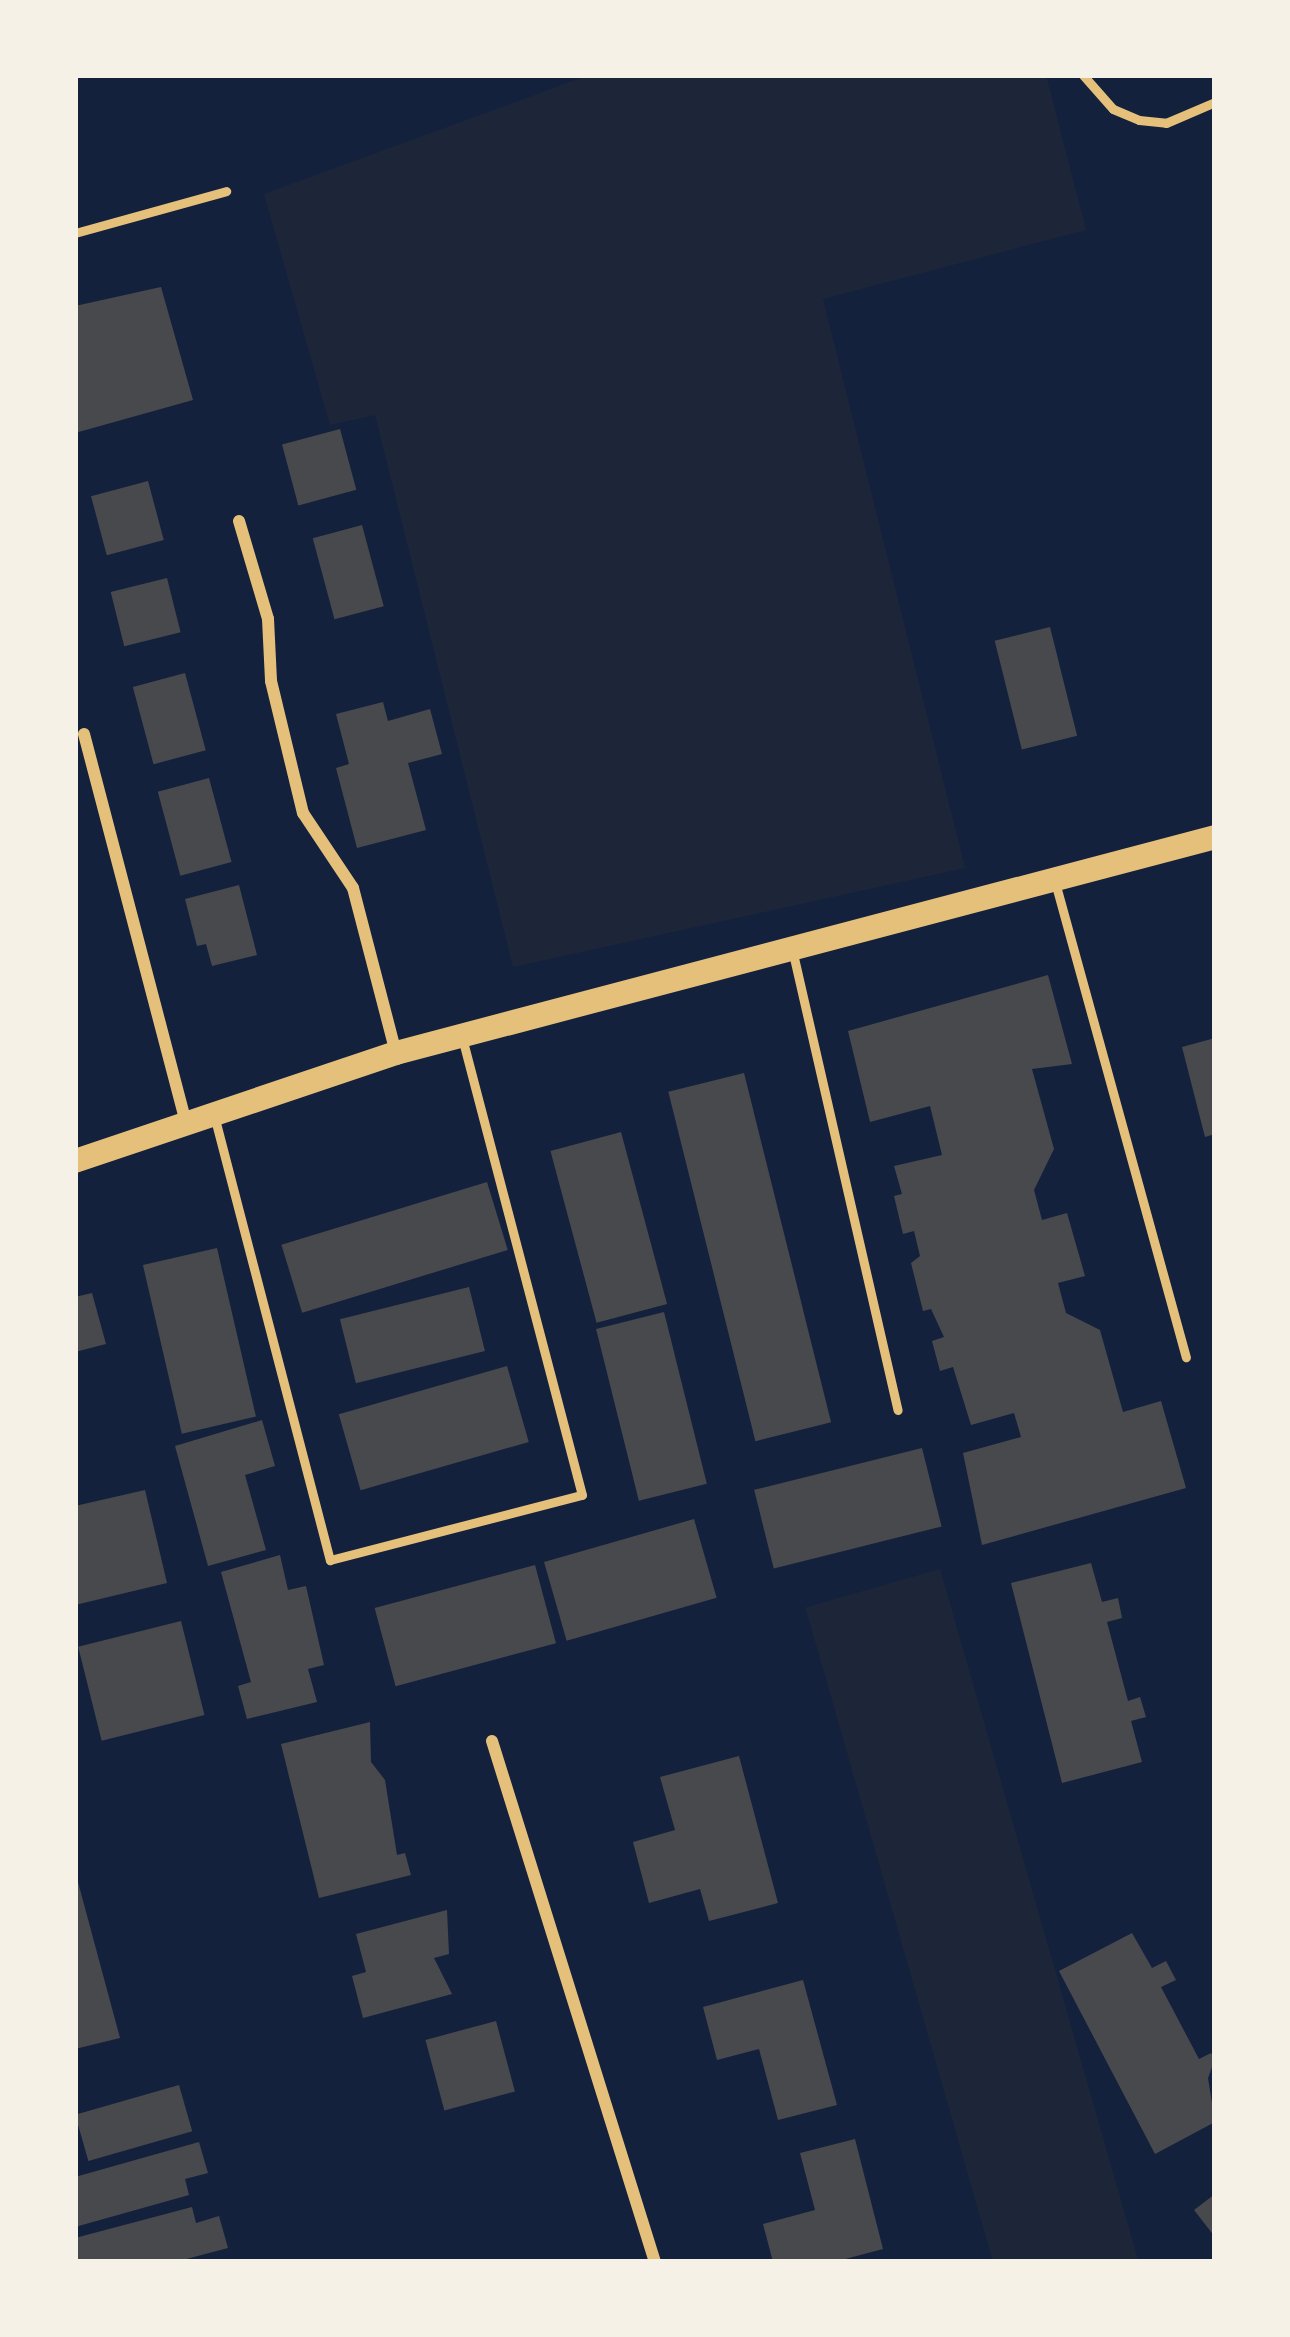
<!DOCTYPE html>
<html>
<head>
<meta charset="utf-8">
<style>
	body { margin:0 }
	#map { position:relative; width:1290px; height:2337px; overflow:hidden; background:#14213d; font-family:Poppins,sans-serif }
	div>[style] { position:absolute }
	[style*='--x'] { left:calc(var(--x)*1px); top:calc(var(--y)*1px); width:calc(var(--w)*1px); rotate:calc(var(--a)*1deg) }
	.green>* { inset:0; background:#1d2539; transform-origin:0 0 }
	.building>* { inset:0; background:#48494c; transform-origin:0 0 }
	.service>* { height:9px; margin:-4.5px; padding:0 4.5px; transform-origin:4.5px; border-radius:4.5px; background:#e5c07b }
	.minor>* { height:12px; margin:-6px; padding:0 6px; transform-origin:6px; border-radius:6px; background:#e5c07b }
	.secondary>* { height:24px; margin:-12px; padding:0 12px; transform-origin:12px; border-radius:12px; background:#e5c07b }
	span { translate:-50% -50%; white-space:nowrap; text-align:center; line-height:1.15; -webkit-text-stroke:10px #f6f1e7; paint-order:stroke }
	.frame { position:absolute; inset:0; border:78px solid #f6f1e7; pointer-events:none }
</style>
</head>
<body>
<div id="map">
	<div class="green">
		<i style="clip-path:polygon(589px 75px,1046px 75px,1086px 230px,823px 299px,965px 868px,513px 967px,375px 415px,330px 425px,264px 194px)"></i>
		<i style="left:940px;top:1569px;width:722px;height:140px;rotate:74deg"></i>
	</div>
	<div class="building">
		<i style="clip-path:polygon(161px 287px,193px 400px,75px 433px,75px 306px)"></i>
		<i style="left:340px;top:429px;width:63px;height:60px;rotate:75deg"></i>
		<i style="left:148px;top:481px;width:61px;height:59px;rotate:75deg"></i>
		<i style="left:362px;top:525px;width:84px;height:51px;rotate:75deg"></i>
		<i style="left:167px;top:578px;width:56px;height:58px;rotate:76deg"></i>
		<i style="left:1050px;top:627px;width:112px;height:57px;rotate:76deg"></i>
		<i style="left:185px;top:673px;width:80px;height:54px;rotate:75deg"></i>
		<i style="clip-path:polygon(383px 702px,388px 721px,430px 709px,442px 754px,408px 763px,426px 830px,357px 848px,336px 768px,349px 764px,336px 714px)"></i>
		<i style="left:209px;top:778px;width:87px;height:53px;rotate:75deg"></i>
		<i style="clip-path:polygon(239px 885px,257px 955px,212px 966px,206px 944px,197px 946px,185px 899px)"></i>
		<i style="clip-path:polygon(1048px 975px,1072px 1064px,1032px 1069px,1054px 1149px,1034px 1190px,1042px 1220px,1067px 1213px,1085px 1276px,1058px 1283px,1066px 1313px,1100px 1330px,1123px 1412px,1161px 1401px,1186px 1488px,982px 1545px,963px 1453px,1021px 1437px,1014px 1413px,971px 1425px,953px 1367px,940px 1371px,932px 1341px,944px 1337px,931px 1309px,923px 1311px,911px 1263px,920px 1256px,914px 1231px,903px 1234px,894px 1196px,902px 1194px,894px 1166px,942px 1155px,930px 1106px,870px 1122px,848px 1031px)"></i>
		<i style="clip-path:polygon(1215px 1038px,1215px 1134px,1205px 1137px,1182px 1047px)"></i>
		<i style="left:744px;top:1073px;width:360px;height:78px;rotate:76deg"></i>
		<i style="left:621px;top:1132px;width:178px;height:73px;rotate:75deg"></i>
		<i style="left:487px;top:1182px;width:71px;height:215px;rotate:73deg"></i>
		<i style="left:217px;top:1248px;width:173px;height:76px;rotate:77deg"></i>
		<i style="left:469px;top:1287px;width:66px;height:133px;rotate:76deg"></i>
		<i style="clip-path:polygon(92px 1293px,106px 1344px,75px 1352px,75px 1297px)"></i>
		<i style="left:664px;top:1312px;width:177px;height:70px;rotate:76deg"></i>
		<i style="left:507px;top:1366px;width:79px;height:175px;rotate:74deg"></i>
		<i style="clip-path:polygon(262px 1420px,275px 1466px,245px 1475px,266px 1550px,208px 1566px,175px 1446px)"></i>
		<i style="left:922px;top:1448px;width:81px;height:173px;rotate:76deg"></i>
		<i style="clip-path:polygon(145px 1490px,167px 1583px,75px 1605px,75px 1506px)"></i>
		<i style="left:694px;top:1519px;width:82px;height:156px;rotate:74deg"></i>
		<i style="clip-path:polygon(280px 1555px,288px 1590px,306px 1586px,324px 1665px,308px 1669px,317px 1702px,247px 1719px,238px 1686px,251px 1682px,221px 1572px)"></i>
		<i style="clip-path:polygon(1091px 1563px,1102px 1602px,1118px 1598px,1122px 1618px,1107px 1622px,1128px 1701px,1140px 1697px,1146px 1717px,1131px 1721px,1142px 1762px,1062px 1783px,1011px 1583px)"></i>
		<i style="left:535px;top:1565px;width:81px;height:166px;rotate:75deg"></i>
		<i style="left:181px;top:1621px;width:97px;height:106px;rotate:76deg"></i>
		<i style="clip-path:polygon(370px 1722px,371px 1762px,385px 1780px,397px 1855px,405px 1853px,411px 1875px,319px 1898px,281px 1744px)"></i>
		<i style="clip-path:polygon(739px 1756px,778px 1903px,709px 1921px,700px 1889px,649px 1903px,633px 1842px,675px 1830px,660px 1777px)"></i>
		<i style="clip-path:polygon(75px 1871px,120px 2038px,75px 2049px)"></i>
		<i style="clip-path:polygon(447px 1910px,449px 1954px,434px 1958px,452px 1994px,363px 2018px,352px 1976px,366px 1972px,356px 1934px)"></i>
		<i style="clip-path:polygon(1132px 1933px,1152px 1968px,1166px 1961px,1176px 1980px,1161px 1987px,1199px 2059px,1211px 2053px,1215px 2059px,1208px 2078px,1215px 2122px,1155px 2154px,1059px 1971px)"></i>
		<i style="clip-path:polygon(803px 1980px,837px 2105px,778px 2120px,759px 2049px,717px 2060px,703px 2007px)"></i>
		<i style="left:496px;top:2021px;width:73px;height:73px;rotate:75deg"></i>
		<i style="left:179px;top:2085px;width:48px;height:108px;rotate:74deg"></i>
		<i style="clip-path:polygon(855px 2139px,883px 2249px,834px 2262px,773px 2262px,763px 2224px,815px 2210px,800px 2153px)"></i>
		<i style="clip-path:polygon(199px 2142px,208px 2173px,185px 2179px,189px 2195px,75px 2227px,75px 2177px)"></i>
		<i style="clip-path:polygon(1215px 2194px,1215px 2237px,1194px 2210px)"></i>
		<i style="clip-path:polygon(192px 2207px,196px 2223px,219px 2216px,228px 2248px,175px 2262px,75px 2262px,75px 2238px)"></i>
	</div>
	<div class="service">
		<i style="--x:1083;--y:75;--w:45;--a:48.6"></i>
		<i style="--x:1113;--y:109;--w:28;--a:23"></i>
		<i style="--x:1139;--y:120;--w:27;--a:6"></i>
		<i style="--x:1166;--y:123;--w:53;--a:-23.2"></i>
		<i style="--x:75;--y:233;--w:157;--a:-15.5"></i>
		<i style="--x:1055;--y:882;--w:493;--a:74.6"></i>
		<i style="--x:792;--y:949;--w:473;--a:77.1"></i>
		<i style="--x:215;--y:1119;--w:456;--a:75.4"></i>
		<i style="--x:330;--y:1560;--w:260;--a:-14.5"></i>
		<i style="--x:582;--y:1495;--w:473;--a:-104.7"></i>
	</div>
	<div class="minor">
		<i style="--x:239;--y:521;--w:102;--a:73.5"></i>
		<i style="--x:268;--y:619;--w:62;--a:87.2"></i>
		<i style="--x:271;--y:681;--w:136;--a:76.4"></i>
		<i style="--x:303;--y:813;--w:90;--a:56.3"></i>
		<i style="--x:353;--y:888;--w:171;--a:75.4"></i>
		<i style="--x:84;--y:734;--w:402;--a:75.3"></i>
		<i style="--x:492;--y:1741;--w:546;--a:72.63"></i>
	</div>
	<div class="secondary">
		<i style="--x:75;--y:1161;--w:339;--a:-18.6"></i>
		<i style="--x:396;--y:1053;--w:847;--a:-14.77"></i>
	</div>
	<div class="frame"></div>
</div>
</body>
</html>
